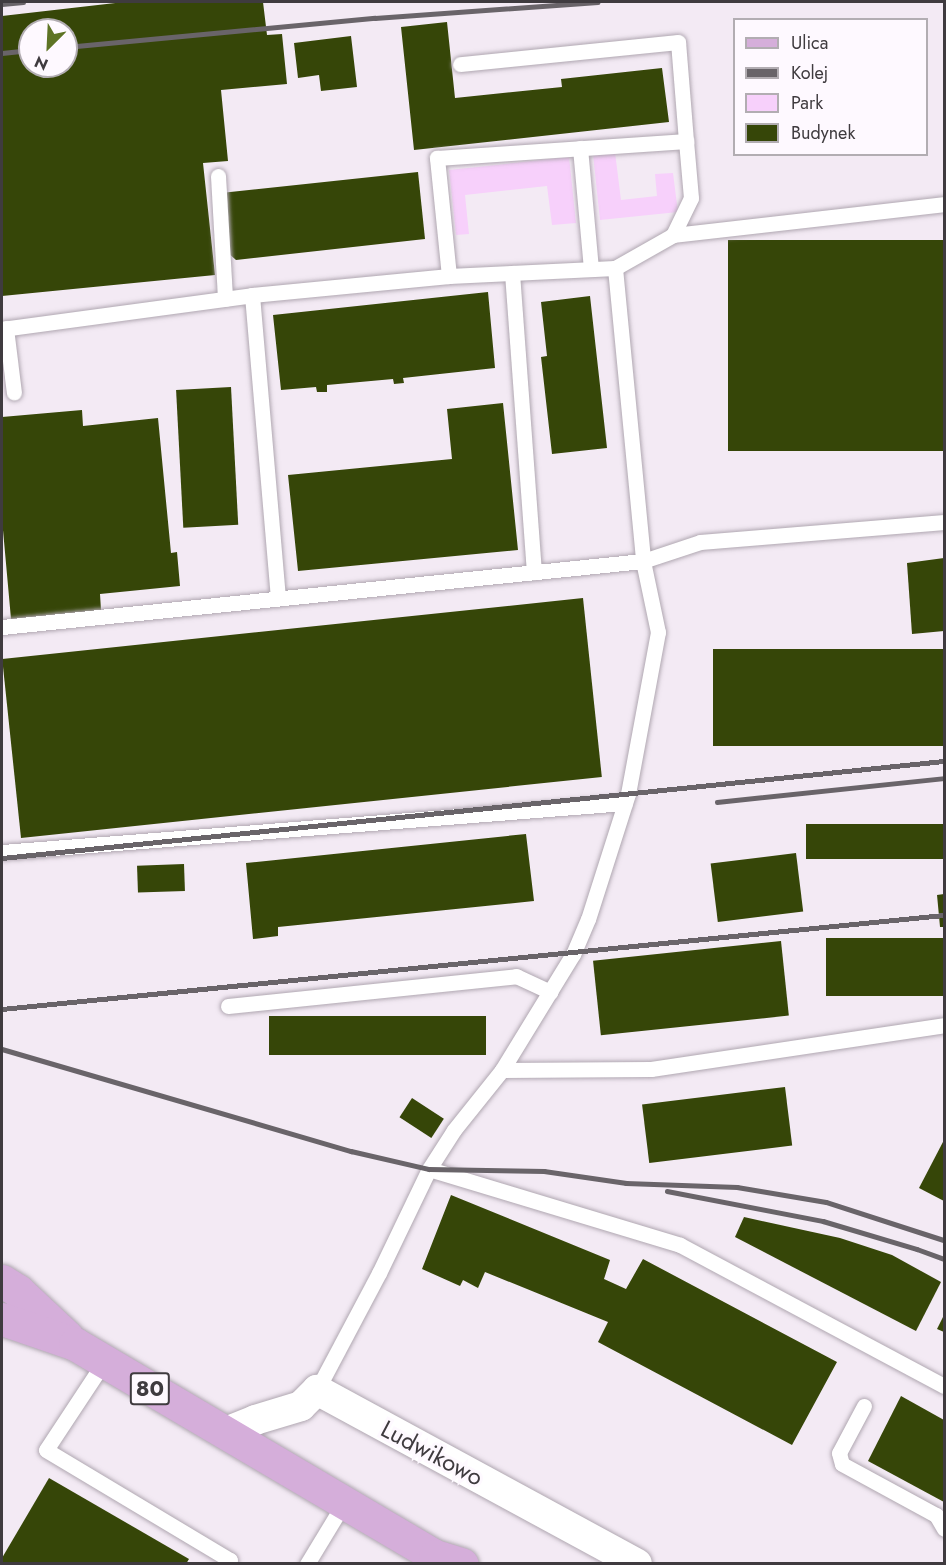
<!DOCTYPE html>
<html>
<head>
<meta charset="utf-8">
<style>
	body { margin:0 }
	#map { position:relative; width:946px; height:1565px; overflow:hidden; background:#f3eaf4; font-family:Jost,sans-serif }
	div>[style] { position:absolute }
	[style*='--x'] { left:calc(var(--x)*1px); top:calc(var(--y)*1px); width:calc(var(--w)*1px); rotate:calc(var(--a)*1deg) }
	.green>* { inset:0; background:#f7d0fb }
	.building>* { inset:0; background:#364608; transform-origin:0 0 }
	.roads { filter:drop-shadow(0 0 2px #b0a7b1) drop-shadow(0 0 2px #b0a7b1) }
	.service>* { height:15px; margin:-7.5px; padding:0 7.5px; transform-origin:7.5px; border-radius:7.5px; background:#fff }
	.minor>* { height:30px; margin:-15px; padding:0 15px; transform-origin:15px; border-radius:15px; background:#fff }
	.primary>* { height:33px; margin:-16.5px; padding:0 16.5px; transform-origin:16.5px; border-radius:16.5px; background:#d5aeda }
	.rail>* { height:4.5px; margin:-2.25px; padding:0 2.25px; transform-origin:2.25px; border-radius:2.25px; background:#696469 }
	span { translate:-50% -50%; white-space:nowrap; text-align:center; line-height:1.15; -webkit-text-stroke:6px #fef9ff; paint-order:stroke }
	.shield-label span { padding:2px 4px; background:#fef9ff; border:2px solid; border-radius:4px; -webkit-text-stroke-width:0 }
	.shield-label { font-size:22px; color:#3f3b3f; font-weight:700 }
	.street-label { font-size:24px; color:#3f3b3f }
	.frame { position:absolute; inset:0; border:3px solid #3f3b3f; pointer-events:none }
	.legend { position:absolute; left:733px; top:18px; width:195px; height:138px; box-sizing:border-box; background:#fef9ff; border:2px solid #b2adb2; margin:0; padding:8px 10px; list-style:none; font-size:18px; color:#3f3b3f }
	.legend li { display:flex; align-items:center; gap:12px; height:30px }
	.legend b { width:30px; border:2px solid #b2adb2 }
	.north { position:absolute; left:18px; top:18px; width:60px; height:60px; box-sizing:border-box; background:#fef9ff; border:2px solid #b2adb2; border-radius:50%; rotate:204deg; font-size:16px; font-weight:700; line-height:24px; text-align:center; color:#3f3b3f }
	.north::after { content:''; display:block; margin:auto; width:21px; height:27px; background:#5e7425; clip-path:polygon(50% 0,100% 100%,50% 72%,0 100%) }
</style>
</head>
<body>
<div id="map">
	<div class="green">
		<i style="clip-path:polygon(615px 152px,621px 200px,657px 196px,655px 174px,673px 173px,678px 212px,600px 220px,593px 154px)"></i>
		<i style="clip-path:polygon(569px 157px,576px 223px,552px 225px,547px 186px,465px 195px,469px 234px,456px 235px,449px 170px)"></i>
	</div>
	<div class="building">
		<i style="clip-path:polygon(evenodd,124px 2px,263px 2px,267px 35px,282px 34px,287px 84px,221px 90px,228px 161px,203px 163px,215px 275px,2px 296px,2px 16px,124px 2px,30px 30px,66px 30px,66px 66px,30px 66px,30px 30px)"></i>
		<i style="clip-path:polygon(447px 22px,455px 98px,562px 87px,561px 79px,662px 68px,669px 122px,414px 150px,401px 27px)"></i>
		<i style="clip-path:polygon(351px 36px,357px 87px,321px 91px,319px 75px,298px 78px,294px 43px)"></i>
		<i style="clip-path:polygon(418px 172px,425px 239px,236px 260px,227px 252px,221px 193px)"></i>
		<i style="left:944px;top:240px;width:211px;height:216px;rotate:90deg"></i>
		<i style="clip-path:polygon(488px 292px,495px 368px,403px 378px,404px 383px,394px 384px,393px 379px,327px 385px,327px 392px,317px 392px,316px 387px,281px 390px,273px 315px)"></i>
		<i style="clip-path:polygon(590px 296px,607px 448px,552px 454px,541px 357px,547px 356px,541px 302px)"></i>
		<i style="left:231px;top:387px;width:138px;height:55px;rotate:87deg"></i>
		<i style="clip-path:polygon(503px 403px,518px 550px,298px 571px,288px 475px,452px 459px,447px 409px)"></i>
		<i style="clip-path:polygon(82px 410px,83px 426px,158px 418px,171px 553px,177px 552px,180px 586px,100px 594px,101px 610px,11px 619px,2px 519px,2px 417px)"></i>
		<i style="clip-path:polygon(944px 558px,944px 631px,912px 634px,907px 563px)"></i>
		<i style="left:583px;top:598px;width:180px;height:584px;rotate:84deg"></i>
		<i style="left:944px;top:649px;width:97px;height:231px;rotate:90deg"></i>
		<i style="left:944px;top:824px;width:35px;height:138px;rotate:90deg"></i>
		<i style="clip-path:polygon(526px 834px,534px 901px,278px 927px,278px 936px,253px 939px,246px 863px)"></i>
		<i style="left:796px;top:853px;width:59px;height:86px;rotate:83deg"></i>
		<i style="left:184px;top:864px;width:27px;height:47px;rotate:88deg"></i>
		<i style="clip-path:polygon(944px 894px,944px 927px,940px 927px,937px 895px)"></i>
		<i style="left:944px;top:938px;width:58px;height:118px;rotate:90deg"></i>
		<i style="left:781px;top:941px;width:75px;height:189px;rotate:84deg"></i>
		<i style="left:486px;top:1016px;width:39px;height:217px;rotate:90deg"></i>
		<i style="left:785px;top:1087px;width:59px;height:144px;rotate:83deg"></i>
		<i style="left:412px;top:1098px;width:38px;height:23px;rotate:33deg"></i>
		<i style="clip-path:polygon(944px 1140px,944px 1201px,919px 1188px)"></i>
		<i style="clip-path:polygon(451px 1195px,610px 1260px,604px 1279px,626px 1289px,643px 1259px,837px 1362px,792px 1445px,598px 1342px,608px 1322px,485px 1272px,478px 1288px,463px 1280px,460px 1286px,422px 1269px)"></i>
		<i style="clip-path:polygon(744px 1217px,840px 1238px,892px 1255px,941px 1282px,916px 1331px,735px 1237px)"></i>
		<i style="clip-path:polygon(944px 1315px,944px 1332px,937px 1329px)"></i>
		<i style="clip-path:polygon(901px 1396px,944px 1420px,944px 1502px,868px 1461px)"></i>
		<i style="clip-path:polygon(49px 1478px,189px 1559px,186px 1564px,2px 1564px,2px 1558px)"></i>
	</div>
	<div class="roads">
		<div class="service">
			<i style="--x:580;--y:148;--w:121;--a:84.8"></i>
			<i style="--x:218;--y:176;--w:123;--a:86.7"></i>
			<i style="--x:673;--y:235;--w:273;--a:-6.5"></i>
			<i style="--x:615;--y:268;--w:67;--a:-29.6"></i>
			<i style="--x:673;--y:235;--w:41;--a:-64.1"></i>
			<i style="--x:691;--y:198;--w:57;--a:-95"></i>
			<i style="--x:512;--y:273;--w:300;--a:85.8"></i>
			<i style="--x:449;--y:276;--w:119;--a:-95.8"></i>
			<i style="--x:437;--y:158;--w:250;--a:-3.9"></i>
			<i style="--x:686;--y:141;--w:99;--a:-94.6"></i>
			<i style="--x:678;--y:42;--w:219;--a:174.2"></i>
			<i style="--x:252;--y:295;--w:304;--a:85.1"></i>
			<i style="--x:6;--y:328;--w:65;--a:83"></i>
			<i style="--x:2;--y:329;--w:252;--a:-7.7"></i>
			<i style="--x:252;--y:295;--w:198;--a:-5.5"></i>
			<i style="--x:449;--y:276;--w:166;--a:-2.8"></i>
			<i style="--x:615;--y:268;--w:294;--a:84.5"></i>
			<i style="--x:643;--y:561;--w:73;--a:78.1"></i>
			<i style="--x:658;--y:632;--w:165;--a:100.5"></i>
			<i style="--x:628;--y:794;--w:131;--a:107.7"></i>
			<i style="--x:588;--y:919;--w:38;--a:113"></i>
			<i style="--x:573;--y:954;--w:136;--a:121.5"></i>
			<i style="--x:502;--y:1070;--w:77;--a:128.7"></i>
			<i style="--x:454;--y:1130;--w:46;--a:122.7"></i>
			<i style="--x:2;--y:627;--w:644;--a:-5.88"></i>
			<i style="--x:643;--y:561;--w:60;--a:-18.4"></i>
			<i style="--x:700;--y:542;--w:245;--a:-4.7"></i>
			<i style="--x:2;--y:852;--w:625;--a:-4.5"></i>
			<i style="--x:228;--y:1006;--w:290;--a:-5.9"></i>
			<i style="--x:516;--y:976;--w:38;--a:25"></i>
			<i style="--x:502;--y:1070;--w:149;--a:-0.4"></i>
			<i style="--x:651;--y:1069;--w:296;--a:-8.5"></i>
			<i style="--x:104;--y:1362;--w:105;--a:123.4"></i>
			<i style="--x:46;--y:1450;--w:214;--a:30.9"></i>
			<i style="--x:230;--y:1560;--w:4;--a:117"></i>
			<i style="--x:317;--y:1390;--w:132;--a:-62.1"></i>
			<i style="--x:379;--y:1273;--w:115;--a:-64.3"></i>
			<i style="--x:429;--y:1169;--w:262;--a:16.8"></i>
			<i style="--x:680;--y:1245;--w:299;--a:28.1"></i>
			<i style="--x:864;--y:1406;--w:53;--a:118"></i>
			<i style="--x:839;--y:1453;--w:11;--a:75"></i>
			<i style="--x:842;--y:1464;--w:107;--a:28.5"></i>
			<i style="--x:936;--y:1515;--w:16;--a:60"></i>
			<i style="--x:307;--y:1564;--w:71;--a:-58.8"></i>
		</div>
		<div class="minor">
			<i style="--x:226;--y:1432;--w:31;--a:-22"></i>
			<i style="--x:255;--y:1420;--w:48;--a:-16.9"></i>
			<i style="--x:301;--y:1406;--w:23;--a:-45"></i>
			<i style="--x:317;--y:1390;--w:364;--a:28.5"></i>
		</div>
		<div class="primary">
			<i style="--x:2;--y:1281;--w:19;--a:32"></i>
			<i style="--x:18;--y:1291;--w:67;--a:43.2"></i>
			<i style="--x:2;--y:1319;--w:77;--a:18.9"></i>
			<i style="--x:75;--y:1344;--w:418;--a:30.5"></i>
			<i style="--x:435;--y:1556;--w:28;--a:17"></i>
		</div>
	</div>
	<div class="rail">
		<i style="--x:2;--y:4;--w:21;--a:-5"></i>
		<i style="--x:66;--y:47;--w:310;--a:-5.4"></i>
		<i style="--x:375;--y:18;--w:223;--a:-4.1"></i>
		<i style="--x:2;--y:53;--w:28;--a:-6"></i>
		<i style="--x:717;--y:802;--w:228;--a:-6"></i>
		<i style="--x:2;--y:858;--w:947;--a:-5.88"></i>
		<i style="--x:2;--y:1009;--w:947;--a:-5.7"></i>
		<i style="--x:2;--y:1049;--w:364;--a:16.3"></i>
		<i style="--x:351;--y:1151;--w:80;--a:13"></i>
		<i style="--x:429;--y:1169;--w:115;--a:1"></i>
		<i style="--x:544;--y:1171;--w:83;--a:8.3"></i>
		<i style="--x:626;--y:1183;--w:111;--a:2.1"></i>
		<i style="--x:737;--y:1187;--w:90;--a:9.6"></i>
		<i style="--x:826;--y:1202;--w:124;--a:17.9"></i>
		<i style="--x:667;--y:1191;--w:159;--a:10.9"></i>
		<i style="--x:823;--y:1221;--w:98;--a:16.6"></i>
		<i style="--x:917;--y:1249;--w:29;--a:20"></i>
	</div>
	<div class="shield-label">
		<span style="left:150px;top:1389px">80</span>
	</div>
	<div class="street-label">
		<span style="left:432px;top:1453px;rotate:28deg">Ludwikowo</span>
	</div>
	<div class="frame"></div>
	<ul class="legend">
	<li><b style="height:8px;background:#d5aeda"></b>Ulica</li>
	<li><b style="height:8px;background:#696469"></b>Kolej</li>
	<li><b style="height:16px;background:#f7d0fb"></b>Park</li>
	<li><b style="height:16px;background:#364608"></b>Budynek</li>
	</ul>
	<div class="north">N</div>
</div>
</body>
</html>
